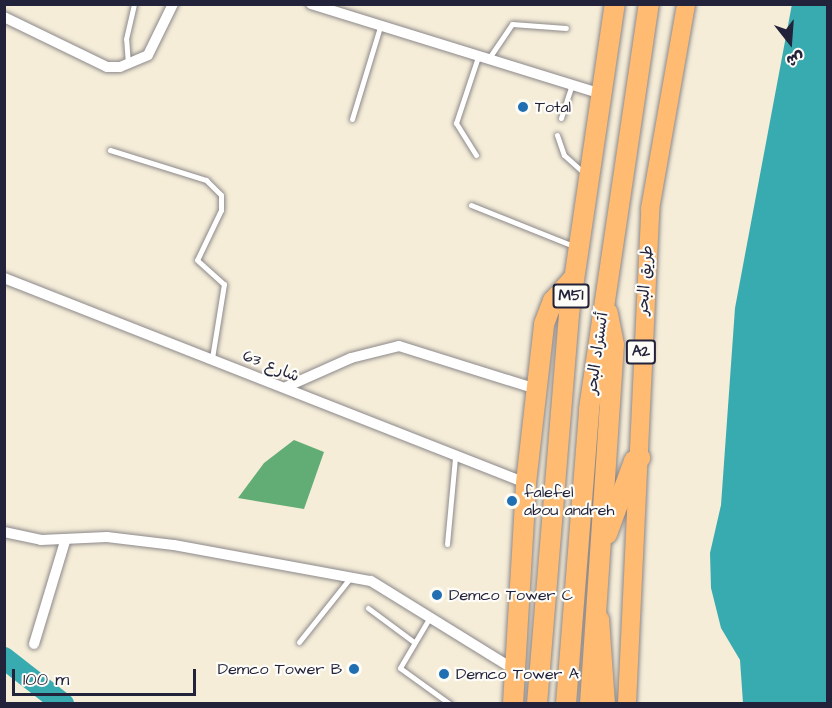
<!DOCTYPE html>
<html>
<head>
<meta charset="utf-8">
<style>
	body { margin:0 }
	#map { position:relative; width:832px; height:708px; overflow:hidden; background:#f5edd8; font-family:"Architects Daughter","Playpen Sans Arabic",sans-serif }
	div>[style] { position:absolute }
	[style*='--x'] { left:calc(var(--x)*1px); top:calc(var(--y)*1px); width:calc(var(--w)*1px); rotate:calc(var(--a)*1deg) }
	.forest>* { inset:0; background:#62ac75 }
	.water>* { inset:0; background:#38abb1 }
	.river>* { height:22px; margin:-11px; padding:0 11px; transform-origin:11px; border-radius:11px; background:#38abb1 }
	.roads { filter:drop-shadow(0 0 2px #8c888a) drop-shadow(0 0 2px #8c888a) }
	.service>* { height:5px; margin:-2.5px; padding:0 2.5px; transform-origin:2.5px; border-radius:2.5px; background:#fff }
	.minor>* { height:10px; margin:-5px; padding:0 5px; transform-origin:5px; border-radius:5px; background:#fff }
	.trunk>* { height:18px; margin:-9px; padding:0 9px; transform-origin:9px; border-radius:9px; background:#ffbb71 }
	.motorway>* { height:20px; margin:-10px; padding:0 10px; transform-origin:10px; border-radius:10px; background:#ffbb71 }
	.dots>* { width:16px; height:16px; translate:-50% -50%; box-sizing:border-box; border:3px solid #fdfcf7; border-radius:50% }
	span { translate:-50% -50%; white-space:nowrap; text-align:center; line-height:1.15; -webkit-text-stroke:4.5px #fdfcf7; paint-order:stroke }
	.shield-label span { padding:2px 4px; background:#fdfcf7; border:2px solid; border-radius:4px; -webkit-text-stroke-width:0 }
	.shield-label { font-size:15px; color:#22223b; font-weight:700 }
	.poi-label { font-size:16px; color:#22223b }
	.left { translate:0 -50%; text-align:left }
	.right { translate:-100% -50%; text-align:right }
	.street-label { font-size:16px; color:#22223b }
	.frame { position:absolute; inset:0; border:6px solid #22223b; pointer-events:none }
	.north { position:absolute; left:760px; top:12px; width:60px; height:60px; -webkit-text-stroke:4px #fdfcf7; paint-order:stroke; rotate:163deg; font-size:16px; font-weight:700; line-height:24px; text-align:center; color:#22223b }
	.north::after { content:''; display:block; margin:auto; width:21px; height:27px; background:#22223b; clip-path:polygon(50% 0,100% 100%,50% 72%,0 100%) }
	.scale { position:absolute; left:12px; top:669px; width:184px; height:27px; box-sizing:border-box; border:3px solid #22223b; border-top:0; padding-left:8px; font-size:18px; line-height:21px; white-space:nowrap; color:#22223b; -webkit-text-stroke:4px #fdfcf7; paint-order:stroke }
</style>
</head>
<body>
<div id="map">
	<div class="forest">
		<i style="clip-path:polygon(294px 440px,324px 452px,304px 509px,238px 498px,264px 463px)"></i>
	</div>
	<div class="water">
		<i style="clip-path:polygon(792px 4px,827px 5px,827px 703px,743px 703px,740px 660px,721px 628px,711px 588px,710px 553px,721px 505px,735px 308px)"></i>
	</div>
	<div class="river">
		<i style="--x:4;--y:658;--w:75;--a:37.9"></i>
	</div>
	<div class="roads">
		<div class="service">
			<i style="--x:489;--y:58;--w:41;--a:-55.9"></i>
			<i style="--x:512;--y:24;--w:54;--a:4.2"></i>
			<i style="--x:128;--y:65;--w:26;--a:-94"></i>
			<i style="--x:126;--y:39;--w:36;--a:-77"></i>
			<i style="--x:561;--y:118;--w:35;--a:-72"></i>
			<i style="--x:352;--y:119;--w:96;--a:-73.1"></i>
			<i style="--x:557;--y:135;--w:21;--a:71"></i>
			<i style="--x:564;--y:155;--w:28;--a:42"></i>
			<i style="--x:110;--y:150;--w:101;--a:17.4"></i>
			<i style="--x:206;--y:180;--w:21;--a:45"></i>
			<i style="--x:221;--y:195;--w:15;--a:90"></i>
			<i style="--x:221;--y:210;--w:55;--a:115.6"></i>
			<i style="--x:197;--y:260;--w:36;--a:42"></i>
			<i style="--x:224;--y:284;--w:75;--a:99.2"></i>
			<i style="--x:476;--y:155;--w:38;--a:-122"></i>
			<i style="--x:456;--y:123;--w:70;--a:-71.6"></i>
			<i style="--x:471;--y:205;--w:113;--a:21.8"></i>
			<i style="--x:447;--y:544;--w:86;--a:-84.7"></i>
			<i style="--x:368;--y:608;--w:57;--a:36.5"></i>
			<i style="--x:430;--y:617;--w:59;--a:120.5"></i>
			<i style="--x:400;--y:668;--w:62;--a:35.8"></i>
			<i style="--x:299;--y:642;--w:82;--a:-51.4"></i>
		</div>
		<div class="minor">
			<i style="--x:311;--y:4;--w:300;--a:17.2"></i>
			<i style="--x:4;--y:17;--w:114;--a:25.9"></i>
			<i style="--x:107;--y:67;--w:13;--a:0"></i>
			<i style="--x:120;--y:67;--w:30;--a:-23"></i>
			<i style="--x:148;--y:55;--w:57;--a:-63.9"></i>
			<i style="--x:4;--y:278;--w:561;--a:21.44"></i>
			<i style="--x:286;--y:387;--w:71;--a:-24"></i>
			<i style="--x:351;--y:358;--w:49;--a:-14"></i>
			<i style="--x:399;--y:346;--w:144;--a:17.4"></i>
			<i style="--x:4;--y:532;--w:38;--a:12"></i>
			<i style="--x:41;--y:540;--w:66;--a:-2.6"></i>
			<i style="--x:107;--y:537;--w:67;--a:6.8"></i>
			<i style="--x:174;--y:545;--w:200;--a:10.4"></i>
			<i style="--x:371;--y:581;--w:169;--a:31.7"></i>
			<i style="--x:34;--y:644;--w:108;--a:-73.2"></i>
		</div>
		<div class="trunk">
			<i style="--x:600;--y:619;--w:85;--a:86"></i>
			<i style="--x:627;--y:704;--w:496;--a:-87.3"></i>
			<i style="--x:650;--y:209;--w:208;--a:-80"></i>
		</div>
		<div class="motorway">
			<i style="--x:607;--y:534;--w:78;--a:-69.7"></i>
			<i style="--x:634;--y:461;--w:7;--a:-27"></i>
			<i style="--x:513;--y:704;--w:221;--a:-86.6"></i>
			<i style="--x:526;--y:483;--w:160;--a:-83.5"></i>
			<i style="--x:544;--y:324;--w:25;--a:-69"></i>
			<i style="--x:553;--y:301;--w:30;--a:-48"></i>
			<i style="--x:537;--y:704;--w:391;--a:-85.3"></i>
			<i style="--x:569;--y:314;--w:313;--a:-81.6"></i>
			<i style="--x:566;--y:704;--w:296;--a:-85.5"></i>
			<i style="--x:589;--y:409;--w:409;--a:-81.6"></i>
			<i style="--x:590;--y:704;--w:360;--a:-86.2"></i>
			<i style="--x:614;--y:345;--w:33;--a:-101"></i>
		</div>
	</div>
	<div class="dots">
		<i style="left:523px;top:107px;background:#1f6fb2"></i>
		<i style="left:512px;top:501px;background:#1f6fb2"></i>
		<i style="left:437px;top:595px;background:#1f6fb2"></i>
		<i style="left:354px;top:669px;background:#1f6fb2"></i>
		<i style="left:444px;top:674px;background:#1f6fb2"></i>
	</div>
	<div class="shield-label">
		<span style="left:571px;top:296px">M51</span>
		<span style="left:641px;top:352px">A2</span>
	</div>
	<div class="poi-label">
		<span class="left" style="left:535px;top:107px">Total</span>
		<span class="left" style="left:524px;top:501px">falefel<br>abou andreh</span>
		<span class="left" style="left:449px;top:595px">Demco Tower C</span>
		<span class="right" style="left:342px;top:669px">Demco Tower B</span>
		<span class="left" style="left:456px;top:674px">Demco Tower A</span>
	</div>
	<div class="street-label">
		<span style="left:645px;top:280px;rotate:-86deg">طريق البحر</span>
		<span style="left:597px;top:353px;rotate:-82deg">أتستراد البحر</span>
		<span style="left:271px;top:366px;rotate:22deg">شارع 63</span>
	</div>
	<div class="frame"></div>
	<div class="north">ش</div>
	<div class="scale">100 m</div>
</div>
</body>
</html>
